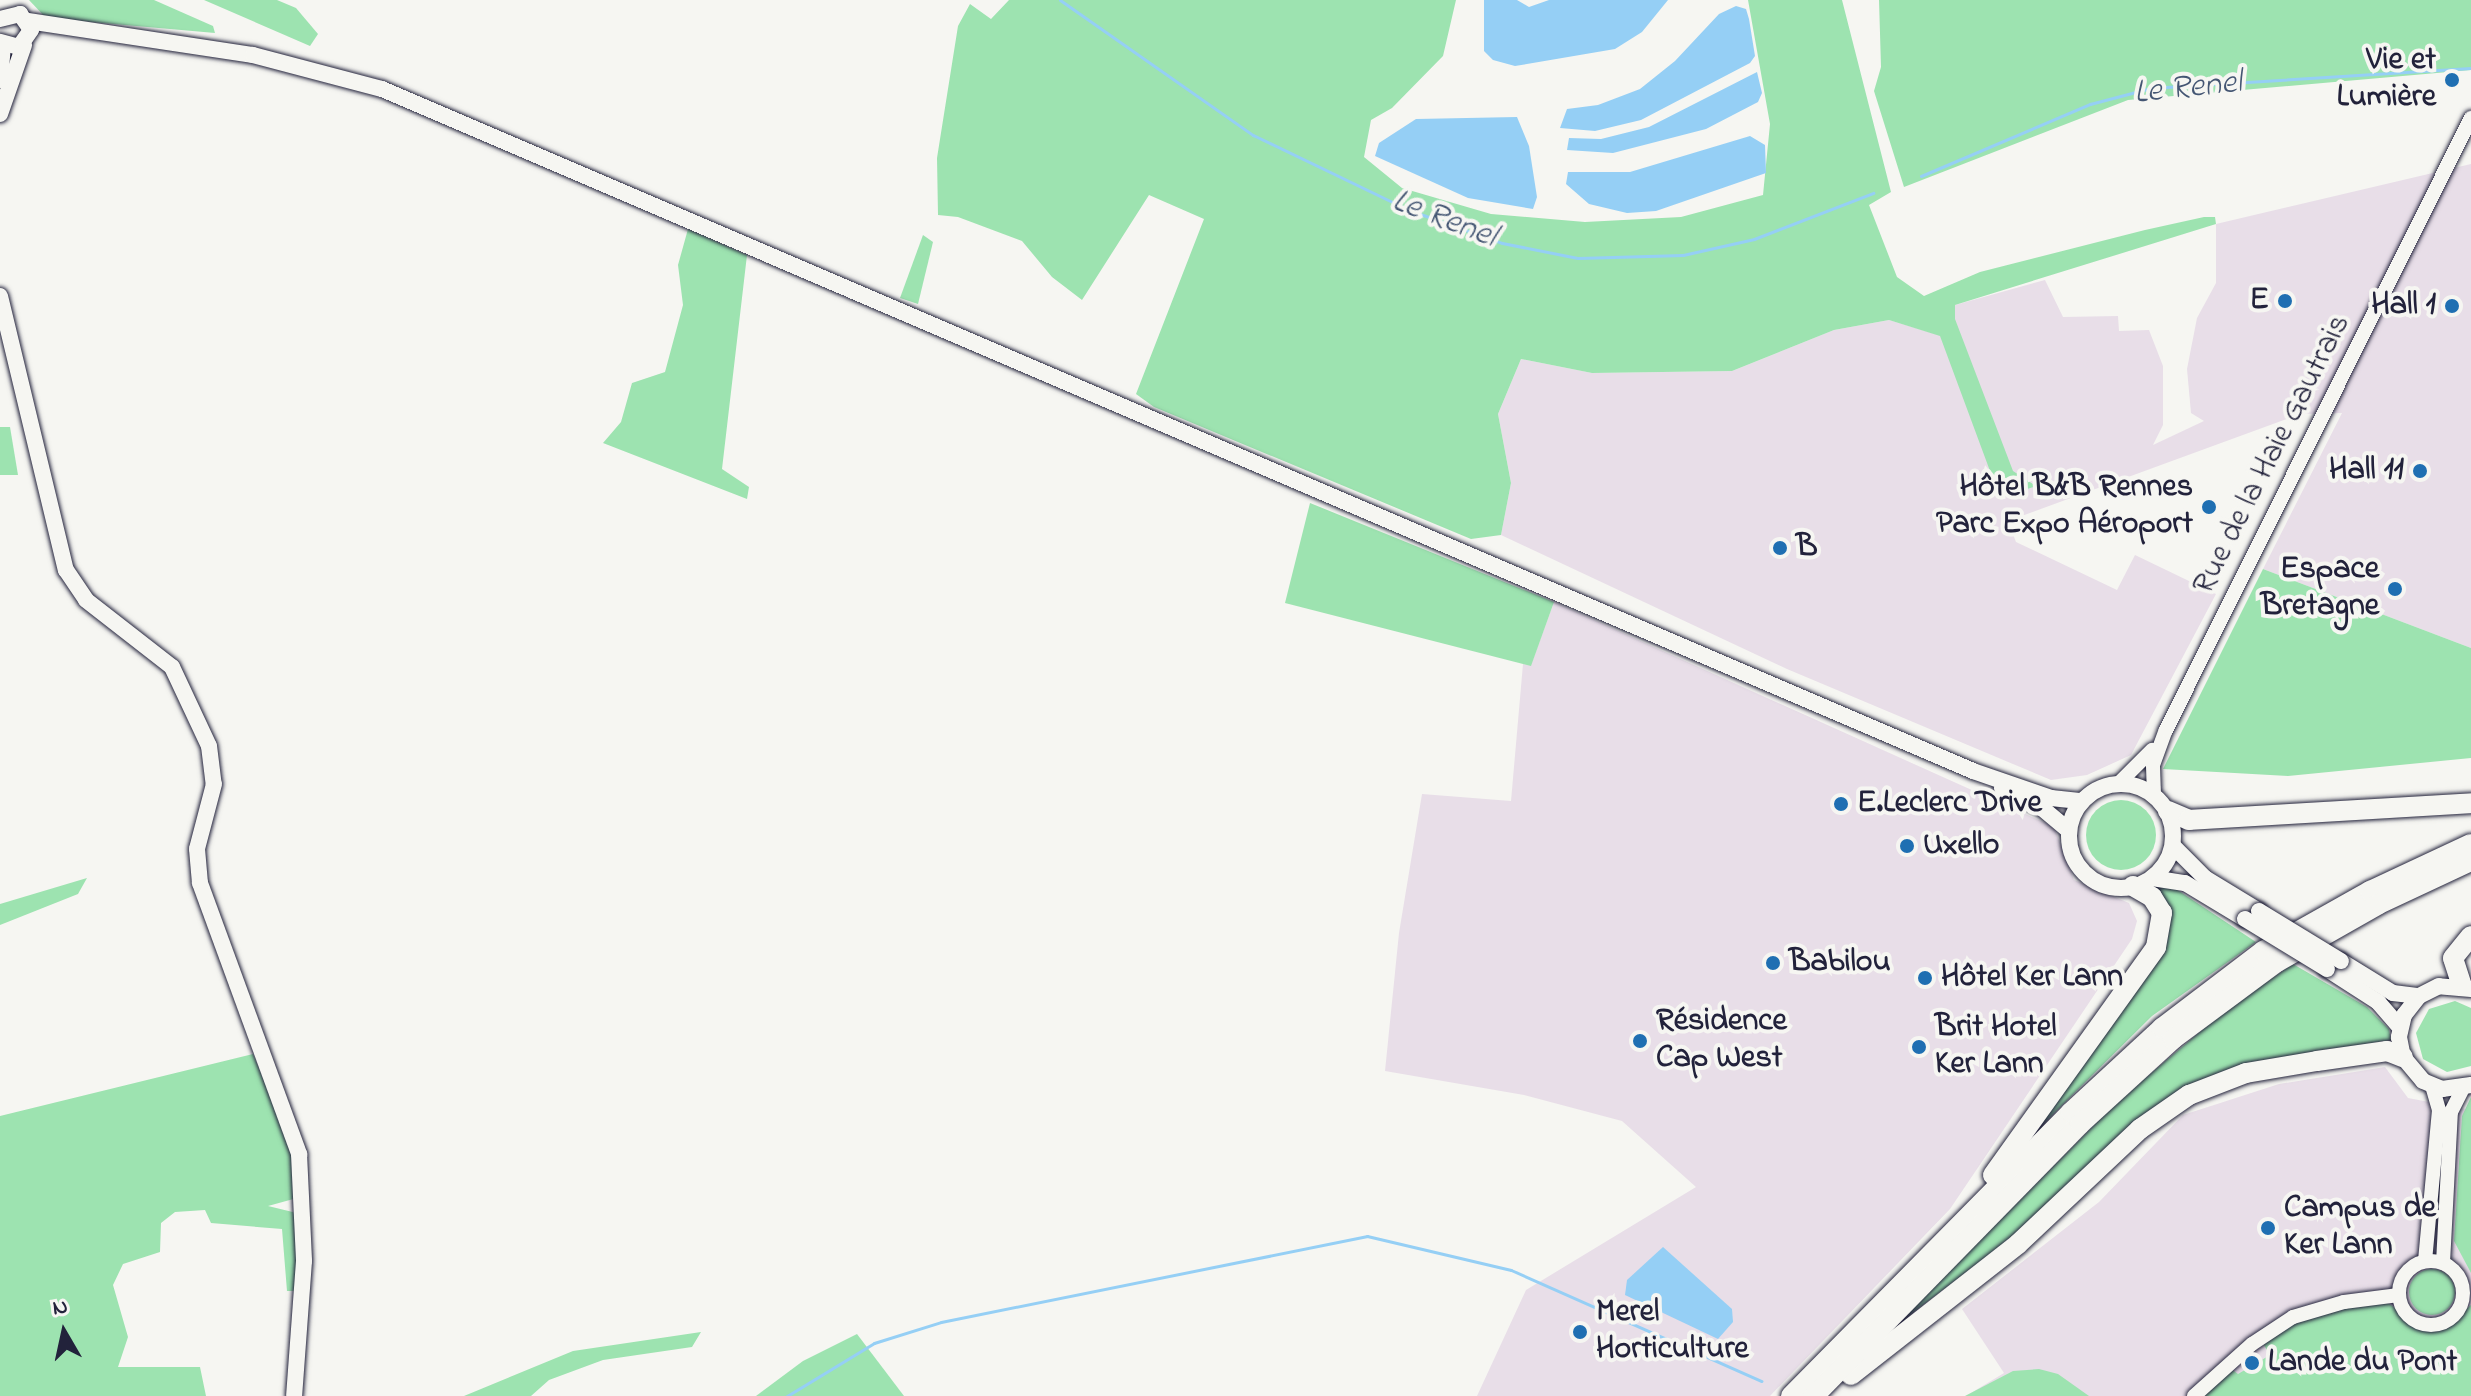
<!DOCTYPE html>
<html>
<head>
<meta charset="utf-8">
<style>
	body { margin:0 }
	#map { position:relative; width:2471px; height:1396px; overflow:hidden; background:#f6f6f2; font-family:"Indie Flower",sans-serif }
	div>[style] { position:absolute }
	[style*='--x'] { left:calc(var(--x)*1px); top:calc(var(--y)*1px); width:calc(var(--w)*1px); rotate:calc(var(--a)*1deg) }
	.built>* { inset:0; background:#e8dee8 }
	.green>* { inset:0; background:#9de3b0 }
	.round { border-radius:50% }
	.water>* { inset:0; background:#95cff5 }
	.stream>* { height:3px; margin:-1.5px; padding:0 1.5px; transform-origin:1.5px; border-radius:1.5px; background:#95cff5 }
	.roads { filter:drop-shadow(0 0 2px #22223b) drop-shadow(0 0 2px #22223b) }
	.minor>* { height:14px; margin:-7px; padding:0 7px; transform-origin:7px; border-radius:7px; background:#f6f6f2 }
	.minor>.ring { margin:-7px; padding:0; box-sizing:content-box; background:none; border:14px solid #f6f6f2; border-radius:50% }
	.major>* { height:16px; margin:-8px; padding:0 8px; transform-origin:8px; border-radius:8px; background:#f6f6f2 }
	.major>.ring { margin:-8px; padding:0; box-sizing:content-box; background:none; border:16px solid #f6f6f2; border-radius:50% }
	.highway>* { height:20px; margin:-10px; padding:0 10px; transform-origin:10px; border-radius:10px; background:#f6f6f2 }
	.bridges { filter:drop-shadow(0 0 2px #22223b) drop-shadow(0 0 2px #22223b) }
	.major-bridge>* { height:16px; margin:-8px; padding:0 8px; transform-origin:8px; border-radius:8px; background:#f6f6f2 }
	.dots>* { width:22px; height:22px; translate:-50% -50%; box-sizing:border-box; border:4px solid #f6f6f2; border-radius:50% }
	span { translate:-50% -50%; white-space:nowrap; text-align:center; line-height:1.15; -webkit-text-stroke:8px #f6f6f2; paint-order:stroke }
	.poi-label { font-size:32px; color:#22223b; font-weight:700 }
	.right { translate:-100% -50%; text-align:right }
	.left { translate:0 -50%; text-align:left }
	.street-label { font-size:32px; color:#22223b }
	.water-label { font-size:34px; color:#445673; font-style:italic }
	.north { position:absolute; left:24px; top:1292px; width:80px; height:80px; -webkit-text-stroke:6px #f6f6f2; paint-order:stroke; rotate:351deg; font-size:22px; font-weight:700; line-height:32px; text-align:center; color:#22223b }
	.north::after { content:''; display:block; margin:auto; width:28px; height:36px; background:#22223b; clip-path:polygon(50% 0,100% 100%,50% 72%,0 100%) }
</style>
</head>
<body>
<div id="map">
	<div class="built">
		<i style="clip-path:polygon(2471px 164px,2471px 648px,2263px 569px,2342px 413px,2300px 414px,2008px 521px,2016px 542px,2117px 590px,2135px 555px,2216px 594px,2131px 755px,2087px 775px,2051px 780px,1787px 669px,1501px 535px,1511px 483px,1498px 414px,1521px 359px,1592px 373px,1732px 371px,1834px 330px,1889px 320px,1939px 335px,1955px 305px,2045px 280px,2063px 317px,2118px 316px,2119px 331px,2149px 330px,2163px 366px,2163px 425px,2153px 445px,2204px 421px,2191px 413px,2187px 369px,2197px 318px,2216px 283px,2216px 224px)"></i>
		<i style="clip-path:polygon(1554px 602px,2054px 827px,2074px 880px,2129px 903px,2137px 921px,2132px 939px,1950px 1209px,1770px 1396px,1477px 1396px,1526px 1290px,1696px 1187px,1622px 1121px,1524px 1095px,1385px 1071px,1399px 933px,1422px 794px,1511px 801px,1523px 664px,1531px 665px)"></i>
		<i style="clip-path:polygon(2385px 1067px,2408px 1098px,2471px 1110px,2471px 1396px,1966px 1396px,2004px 1373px,1962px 1309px,2099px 1202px,2183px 1115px,2279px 1084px)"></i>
	</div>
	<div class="green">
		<i style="clip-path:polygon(29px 0,154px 0,213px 26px,215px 33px,46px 18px)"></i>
		<i style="clip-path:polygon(204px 0,277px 0,296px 8px,318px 34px,310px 46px)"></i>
		<i style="clip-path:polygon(1009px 0,1456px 0,1443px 56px,1392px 108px,1371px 120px,1364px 157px,1402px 188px,1491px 214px,1585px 222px,1681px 217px,1763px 195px,1770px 124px,1748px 0,1842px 0,1891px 192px,1869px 205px,1897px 277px,1924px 296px,1980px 272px,2145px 230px,2204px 217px,2215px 217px,2216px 224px,1955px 305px,1955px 319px,2013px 471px,2036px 486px,2000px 498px,1940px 336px,1889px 320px,1834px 330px,1732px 371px,1592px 373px,1521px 359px,1498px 414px,1511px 483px,1501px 535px,1471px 539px,1154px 407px,1136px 394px,1204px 219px,1149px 195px,1082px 300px,1052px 277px,1022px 241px,958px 217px,938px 215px,937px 158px,958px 26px,970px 4px,991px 19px)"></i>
		<i style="clip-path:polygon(1879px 0,2471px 0,2471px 70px,2128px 100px,1904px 187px,1874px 91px,1881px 67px)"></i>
		<i style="clip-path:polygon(688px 229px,747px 255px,722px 469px,749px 487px,747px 499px,603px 443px,621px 422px,632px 383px,665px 372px,683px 305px,678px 265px)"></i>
		<i style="clip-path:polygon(923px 235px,933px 242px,918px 304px,900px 298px)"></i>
		<i style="clip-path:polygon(0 427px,10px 427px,18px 475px,0 475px)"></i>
		<i style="clip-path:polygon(1310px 503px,1554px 602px,1531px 666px,1285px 603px)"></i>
		<i style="clip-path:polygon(2263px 569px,2471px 648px,2471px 758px,2288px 776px,2163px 769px)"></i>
		<i class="round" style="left:2086px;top:800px;width:70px;height:70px"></i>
		<i style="clip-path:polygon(87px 878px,78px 894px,0 925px,0 904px)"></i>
		<i style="clip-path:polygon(2146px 885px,2173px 887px,2256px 942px,2152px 1016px,2016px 1151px,2166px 940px)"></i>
		<i style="clip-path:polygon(2293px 964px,2367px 1007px,2389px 1029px,2391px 1040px,2247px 1063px,2180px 1091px,2044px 1214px,1896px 1325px,2116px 1103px,2228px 1008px)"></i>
		<i style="clip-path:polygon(2455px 1001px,2471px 1008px,2471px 1066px,2447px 1072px,2423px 1059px,2416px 1033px,2429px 1009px)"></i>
		<i style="clip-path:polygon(253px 1054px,290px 1143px,297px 1198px,268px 1206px,305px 1215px,303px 1291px,287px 1291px,282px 1229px,211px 1223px,205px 1210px,175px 1212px,161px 1223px,160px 1252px,123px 1264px,113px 1285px,128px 1337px,118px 1367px,200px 1367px,206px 1396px,0 1396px,0 1116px)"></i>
		<i style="clip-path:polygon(2471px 1097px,2471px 1273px,2454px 1241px,2462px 1116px)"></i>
		<i class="round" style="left:2409px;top:1269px;width:46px;height:46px"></i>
		<i style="clip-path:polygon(2388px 1303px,2424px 1328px,2445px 1326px,2471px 1305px,2471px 1396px,2199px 1396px,2230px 1368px,2238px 1374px,2270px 1355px,2262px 1342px,2276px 1332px,2327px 1310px)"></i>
		<i style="clip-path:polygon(701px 1332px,692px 1347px,603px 1360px,549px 1380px,531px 1396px,464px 1396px,573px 1351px)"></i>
		<i style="clip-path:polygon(857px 1334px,904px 1396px,756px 1396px,803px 1361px)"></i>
		<i style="clip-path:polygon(2039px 1369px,2058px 1374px,2089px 1396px,1965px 1396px,2013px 1371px)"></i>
	</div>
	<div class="water">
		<i style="clip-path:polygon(1484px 0,1517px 0,1529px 7px,1549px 0,1668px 0,1642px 32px,1615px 49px,1515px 66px,1493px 60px,1484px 51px)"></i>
		<i style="clip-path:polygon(1736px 6px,1746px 9px,1749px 19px,1755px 56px,1750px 63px,1641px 120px,1595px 131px,1560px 128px,1567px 109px,1598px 105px,1640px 89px,1675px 61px,1719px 14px)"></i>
		<i style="clip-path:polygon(1757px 72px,1762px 93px,1758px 102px,1706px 129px,1613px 153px,1567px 150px,1569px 138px,1601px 139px,1649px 127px)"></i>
		<i style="clip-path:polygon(1517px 117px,1529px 146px,1537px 197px,1533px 209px,1468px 198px,1375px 156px,1379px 143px,1416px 119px)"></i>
		<i style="clip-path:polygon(1750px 136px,1765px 145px,1766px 173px,1656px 211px,1627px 213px,1589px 204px,1566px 184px,1568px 172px,1630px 172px)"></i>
		<i style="clip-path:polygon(1663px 1247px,1732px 1309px,1733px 1322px,1718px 1339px,1625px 1295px,1627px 1280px)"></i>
	</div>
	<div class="stream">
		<i style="--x:1060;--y:0;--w:236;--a:35"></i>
		<i style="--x:1253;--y:135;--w:173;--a:25.7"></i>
		<i style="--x:1409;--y:210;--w:99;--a:19.5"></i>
		<i style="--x:1502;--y:243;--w:77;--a:11.2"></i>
		<i style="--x:1578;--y:258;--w:105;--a:-1.6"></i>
		<i style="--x:1683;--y:255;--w:73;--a:-12.7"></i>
		<i style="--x:1754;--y:239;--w:128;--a:-21.1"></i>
		<i style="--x:1921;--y:176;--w:184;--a:-23.1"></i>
		<i style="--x:2090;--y:104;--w:63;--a:-14.7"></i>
		<i style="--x:2151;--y:88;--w:321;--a:-3.6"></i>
		<i style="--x:787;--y:1396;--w:102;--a:-31.3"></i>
		<i style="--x:874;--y:1343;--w:70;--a:-17.4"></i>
		<i style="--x:941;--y:1322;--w:435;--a:-11.4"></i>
		<i style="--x:1367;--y:1236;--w:148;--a:13.3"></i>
		<i style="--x:1511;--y:1270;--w:274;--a:23.9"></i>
	</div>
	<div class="roads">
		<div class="minor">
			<i style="--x:2119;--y:783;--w:47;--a:-45"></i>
			<i style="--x:2154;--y:795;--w:30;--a:-92"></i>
			<i style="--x:2153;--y:765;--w:37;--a:-70"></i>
			<i style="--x:2166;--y:730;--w:684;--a:-63.51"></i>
			<i style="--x:2425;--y:1261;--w:152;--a:-84.7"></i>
			<i style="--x:2439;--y:1110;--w:25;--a:-106"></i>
			<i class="ring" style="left:2399px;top:1261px;width:50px;height:50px"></i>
			<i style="--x:2443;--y:1263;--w:151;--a:-87"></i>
			<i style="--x:2451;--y:1112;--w:27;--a:-63"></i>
			<i style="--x:2194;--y:1396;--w:78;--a:-41.9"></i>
			<i style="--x:2252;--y:1344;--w:49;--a:-33.4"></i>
			<i style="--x:2293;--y:1317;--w:53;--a:-16.4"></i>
			<i style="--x:2344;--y:1302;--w:55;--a:-7.3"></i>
		</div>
		<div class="major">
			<i style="--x:0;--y:19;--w:21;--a:-14"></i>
			<i style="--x:20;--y:14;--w:19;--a:55"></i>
			<i style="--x:31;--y:30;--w:21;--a:125"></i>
			<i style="--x:19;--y:47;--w:20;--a:-165"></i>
			<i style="--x:28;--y:21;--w:228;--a:8.6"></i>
			<i style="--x:253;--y:55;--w:133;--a:14.8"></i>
			<i style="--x:382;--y:89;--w:1731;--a:23.2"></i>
			<i style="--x:1973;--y:771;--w:83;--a:19.1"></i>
			<i style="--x:2051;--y:798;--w:31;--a:6"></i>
			<i style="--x:0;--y:80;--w:35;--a:-85"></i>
			<i style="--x:0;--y:114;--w:73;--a:-70.8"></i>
			<i style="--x:0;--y:296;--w:282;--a:76.5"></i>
			<i style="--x:66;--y:570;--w:36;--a:56"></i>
			<i style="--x:86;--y:600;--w:109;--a:37.9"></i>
			<i style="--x:172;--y:667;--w:87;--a:64.9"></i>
			<i style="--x:209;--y:746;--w:38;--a:83"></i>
			<i style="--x:214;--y:784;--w:67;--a:104.7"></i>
			<i style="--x:197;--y:849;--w:34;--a:85"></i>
			<i style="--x:200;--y:883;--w:289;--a:69.9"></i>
			<i style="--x:299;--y:1154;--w:107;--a:87.3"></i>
			<i style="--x:304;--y:1261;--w:135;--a:94.2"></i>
			<i class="ring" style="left:2069px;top:784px;width:88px;height:88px"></i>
			<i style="--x:2002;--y:788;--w:45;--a:26.6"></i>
			<i style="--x:2042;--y:808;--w:35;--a:40"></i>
			<i style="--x:2173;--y:846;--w:45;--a:45"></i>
			<i style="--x:2205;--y:878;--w:63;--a:31.4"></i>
			<i style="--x:2152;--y:878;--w:33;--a:9"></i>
			<i style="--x:2185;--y:883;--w:70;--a:31"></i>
			<i style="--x:2341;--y:961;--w:61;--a:31.6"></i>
			<i style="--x:2393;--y:993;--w:26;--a:7"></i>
			<i style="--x:2327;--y:969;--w:61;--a:32.9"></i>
			<i style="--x:2378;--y:1002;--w:33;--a:49"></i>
			<i style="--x:2471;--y:989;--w:32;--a:-175"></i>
			<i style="--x:2439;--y:986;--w:22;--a:153"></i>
			<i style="--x:2419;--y:996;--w:24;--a:128"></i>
			<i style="--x:2404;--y:1015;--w:23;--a:103"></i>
			<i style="--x:2399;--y:1037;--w:20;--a:79"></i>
			<i style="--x:2403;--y:1057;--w:31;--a:50"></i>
			<i style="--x:2423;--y:1081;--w:21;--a:23"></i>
			<i style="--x:2442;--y:1089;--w:29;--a:-8"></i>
		</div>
		<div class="highway">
			<i style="--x:2168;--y:811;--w:23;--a:23"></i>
			<i style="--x:2189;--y:820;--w:283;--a:-3.4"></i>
			<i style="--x:2462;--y:986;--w:29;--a:-108"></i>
			<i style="--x:2453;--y:958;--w:28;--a:-51"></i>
			<i style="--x:1993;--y:1175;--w:280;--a:-54.4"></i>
			<i style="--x:2156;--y:947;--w:35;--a:-80"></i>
			<i style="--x:2162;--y:913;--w:19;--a:-122"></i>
			<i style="--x:2152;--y:897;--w:22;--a:-150"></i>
			<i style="--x:1851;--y:1375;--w:212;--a:-38.1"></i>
			<i style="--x:2018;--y:1244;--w:168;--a:-43.3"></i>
			<i style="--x:2140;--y:1129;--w:60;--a:-34.8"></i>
			<i style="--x:2189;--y:1095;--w:61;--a:-21.1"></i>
			<i style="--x:2246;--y:1073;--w:72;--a:-9.6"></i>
			<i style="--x:2317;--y:1061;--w:71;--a:-8.1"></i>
			<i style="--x:2387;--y:1051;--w:17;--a:21"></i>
			<i style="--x:1791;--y:1396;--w:399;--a:-45.4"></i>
			<i style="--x:2071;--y:1112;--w:124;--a:-42.7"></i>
			<i style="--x:2162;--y:1028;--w:127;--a:-37.3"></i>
			<i style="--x:2263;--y:951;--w:123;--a:-29.3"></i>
			<i style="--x:2370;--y:891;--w:111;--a:-25"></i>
			<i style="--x:1814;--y:1396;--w:380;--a:-45.6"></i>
			<i style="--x:2080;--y:1124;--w:126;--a:-42.4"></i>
			<i style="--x:2173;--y:1039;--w:129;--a:-36.5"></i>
			<i style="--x:2277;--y:962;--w:117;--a:-29.6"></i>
			<i style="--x:2379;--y:904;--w:102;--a:-25.1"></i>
		</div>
	</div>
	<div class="bridges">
		<div class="major-bridge">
			<i style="--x:2259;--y:911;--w:96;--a:31.4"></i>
			<i style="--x:2245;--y:919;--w:96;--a:31.4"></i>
		</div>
	</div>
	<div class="dots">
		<i style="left:2452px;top:80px;background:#1f6fb2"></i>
		<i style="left:2285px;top:301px;background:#1f6fb2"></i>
		<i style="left:2452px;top:306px;background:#1f6fb2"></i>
		<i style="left:2420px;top:471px;background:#1f6fb2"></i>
		<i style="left:2209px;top:507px;background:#1f6fb2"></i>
		<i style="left:1780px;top:548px;background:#1f6fb2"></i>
		<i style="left:2395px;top:589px;background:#1f6fb2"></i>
		<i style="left:1841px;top:804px;background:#1f6fb2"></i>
		<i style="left:1907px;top:846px;background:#1f6fb2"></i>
		<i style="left:1773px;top:963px;background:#1f6fb2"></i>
		<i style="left:1925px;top:978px;background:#1f6fb2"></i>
		<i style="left:1640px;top:1041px;background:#1f6fb2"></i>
		<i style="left:1919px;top:1047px;background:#1f6fb2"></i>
		<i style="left:2268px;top:1228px;background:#1f6fb2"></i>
		<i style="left:1580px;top:1332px;background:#1f6fb2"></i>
		<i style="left:2252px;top:1363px;background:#1f6fb2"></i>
	</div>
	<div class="poi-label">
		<span class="right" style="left:2436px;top:80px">Vie et<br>Lumière</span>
		<span class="right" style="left:2269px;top:301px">E</span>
		<span class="right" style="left:2436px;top:306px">Hall 1</span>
		<span class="right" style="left:2404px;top:471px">Hall 11</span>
		<span class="right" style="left:2193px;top:507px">Hôtel B&amp;B Rennes<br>Parc Expo Aéroport</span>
		<span class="left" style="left:1796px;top:548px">B</span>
		<span class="right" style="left:2379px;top:589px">Espace<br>Bretagne</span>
		<span class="left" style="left:1857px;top:804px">E.Leclerc Drive</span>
		<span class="left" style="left:1923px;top:846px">Uxello</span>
		<span class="left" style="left:1789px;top:963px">Babilou</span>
		<span class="left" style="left:1941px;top:978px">Hôtel Ker Lann</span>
		<span class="left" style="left:1656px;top:1041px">Résidence<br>Cap West</span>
		<span class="left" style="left:1935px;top:1047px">Brit Hotel<br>Ker Lann</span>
		<span class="left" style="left:2284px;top:1228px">Campus de<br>Ker Lann</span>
		<span class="left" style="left:1596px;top:1332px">Merel<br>Horticulture</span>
		<span class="left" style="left:2268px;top:1363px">Lande du Pont</span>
	</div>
	<div class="street-label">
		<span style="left:2273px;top:455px;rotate:-63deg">Rue de la Haie Gautrais</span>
	</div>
	<div class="water-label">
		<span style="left:2188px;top:89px;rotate:-6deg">Le Renel</span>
		<span style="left:1444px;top:220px;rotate:21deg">Le Renel</span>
	</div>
	<div class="north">N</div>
</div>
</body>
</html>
